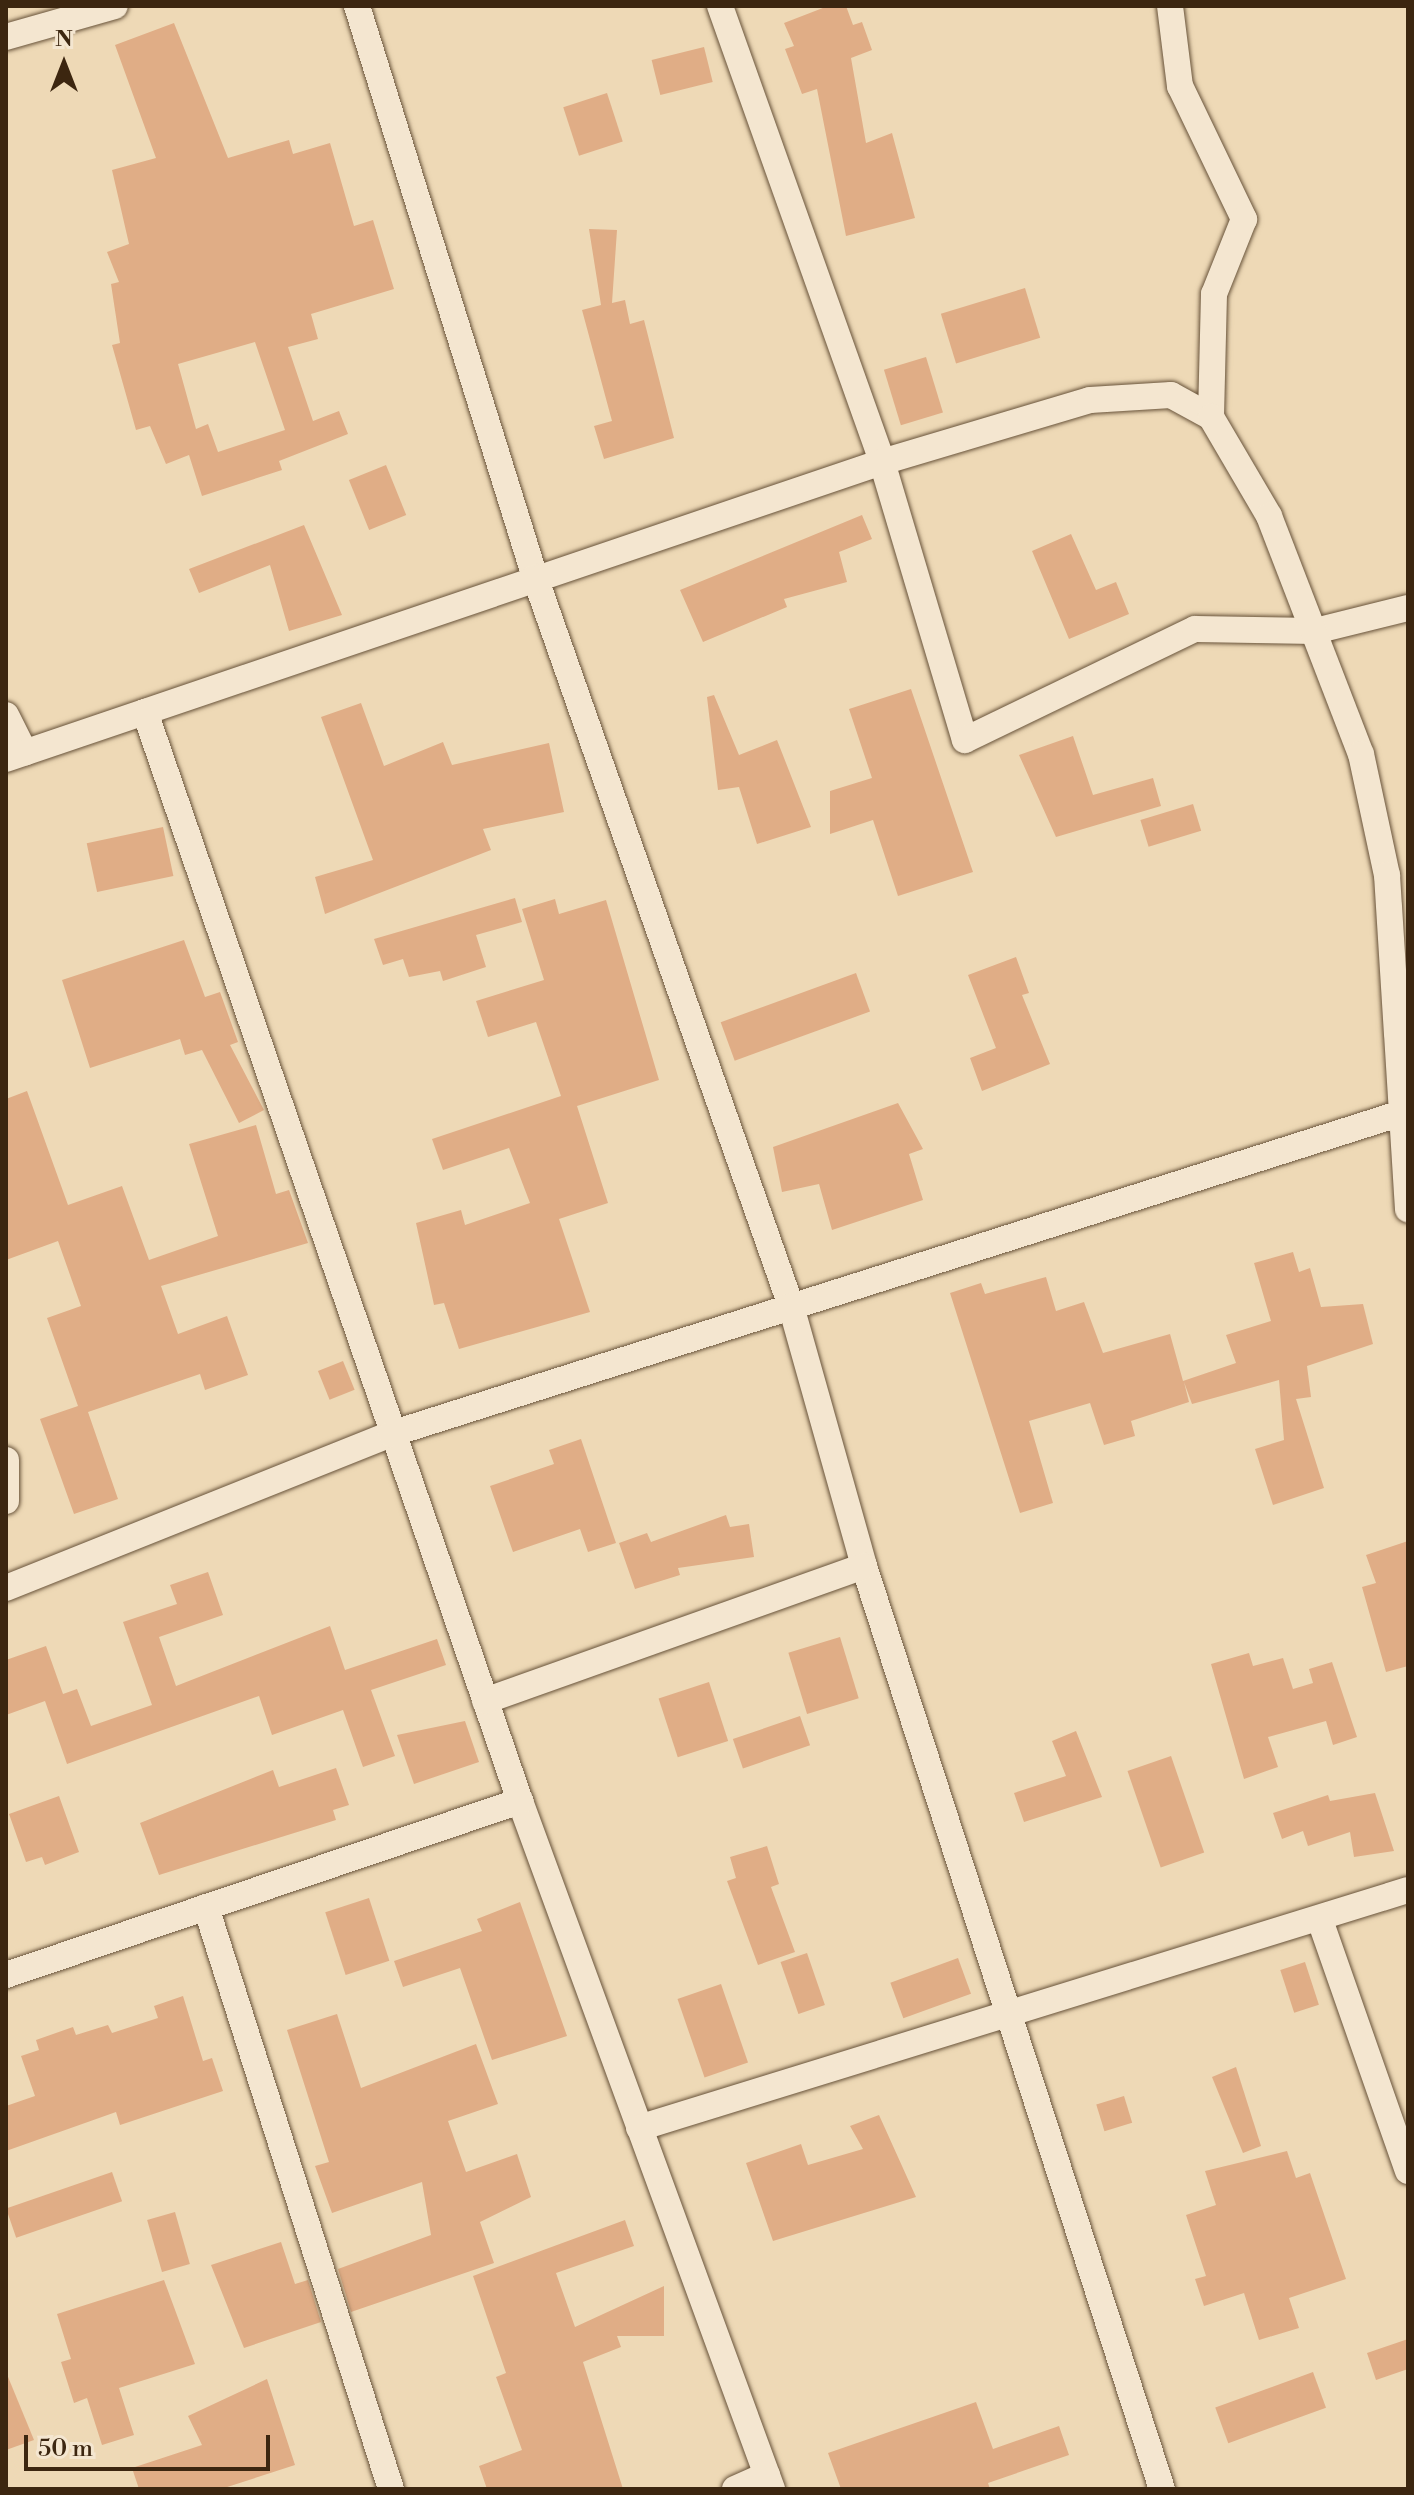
<!DOCTYPE html>
<html>
<head>
<meta charset="utf-8">
<style>
	body { margin:0 }
	#map { position:relative; width:1414px; height:2495px; overflow:hidden; background:#eed9b6; font-family:"Libre Bodoni",serif }
	div>[style] { position:absolute }
	[style*='--x'] { left:calc(var(--x)*1px); top:calc(var(--y)*1px); width:calc(var(--w)*1px); rotate:calc(var(--a)*1deg) }
	.building>* { inset:0; background:#e0ad86; transform-origin:0 0 }
	.roads { filter:drop-shadow(0 0 2px #68533a) drop-shadow(0 0 2px #68533a) }
	.minor>* { height:26px; margin:-13px; padding:0 13px; transform-origin:13px; border-radius:13px; background:#f4e6d0 }
	span { translate:-50% -50%; white-space:nowrap; text-align:center; line-height:1.15; -webkit-text-stroke:7px #f4e6d0; paint-order:stroke }
	.frame { position:absolute; inset:0; border:8px solid #3c2610; pointer-events:none }
	.north { position:absolute; left:24px; top:24px; width:80px; height:80px; -webkit-text-stroke:6px #f4e6d0; paint-order:stroke; rotate:0deg; font-size:22px; font-weight:700; line-height:32px; text-align:center; color:#3c2610 }
	.north::after { content:''; display:block; margin:auto; width:28px; height:36px; background:#3c2610; clip-path:polygon(50% 0,100% 100%,50% 72%,0 100%) }
	.scale { position:absolute; left:24px; top:2435px; width:246px; height:36px; box-sizing:border-box; border:4px solid #3c2610; border-top:0; padding-left:10px; font-size:24px; line-height:28px; white-space:nowrap; color:#3c2610; -webkit-text-stroke:6px #f4e6d0; paint-order:stroke }
</style>
</head>
<body>
<div id="map">
	<div class="building">
		<i style="clip-path:polygon(828px 6px,846px 6px,853px 25px,862px 22px,872px 50px,851px 58px,866px 143px,892px 133px,915px 218px,846px 236px,817px 89px,802px 94px,785px 49px,794px 46px,784px 23px)"></i>
		<i style="clip-path:polygon(evenodd,174px 23px,228px 158px,289px 140px,293px 154px,330px 143px,354px 226px,373px 220px,394px 289px,311px 314px,318px 339px,288px 347px,313px 421px,339px 411px,348px 434px,279px 461px,282px 470px,202px 496px,189px 455px,166px 464px,150px 426px,136px 430px,112px 345px,120px 343px,111px 284px,119px 282px,107px 252px,129px 244px,112px 170px,156px 158px,115px 45px,174px 23px,255px 342px,285px 430px,218px 452px,208px 424px,196px 429px,178px 364px,255px 342px)"></i>
		<i style="left:704px;top:47px;width:36px;height:54px;rotate:76deg"></i>
		<i style="left:607px;top:93px;width:51px;height:46px;rotate:72deg"></i>
		<i style="clip-path:polygon(589px 229px,617px 230px,612px 303px,625px 300px,630px 324px,644px 320px,674px 438px,604px 459px,594px 426px,612px 421px,582px 310px,601px 305px)"></i>
		<i style="left:1025px;top:288px;width:52px;height:88px;rotate:73deg"></i>
		<i style="left:926px;top:357px;width:58px;height:44px;rotate:73deg"></i>
		<i style="left:386px;top:465px;width:54px;height:40px;rotate:68deg"></i>
		<i style="clip-path:polygon(862px 515px,872px 539px,839px 552px,847px 582px,784px 599px,787px 607px,703px 642px,680px 590px)"></i>
		<i style="clip-path:polygon(304px 525px,342px 615px,289px 631px,270px 565px,199px 593px,189px 569px)"></i>
		<i style="clip-path:polygon(1071px 534px,1096px 590px,1116px 582px,1129px 614px,1069px 639px,1032px 551px)"></i>
		<i style="clip-path:polygon(911px 689px,973px 872px,898px 896px,873px 820px,830px 834px,830px 791px,872px 778px,849px 709px)"></i>
		<i style="clip-path:polygon(714px 695px,739px 755px,777px 740px,811px 827px,757px 844px,739px 787px,718px 790px,707px 697px)"></i>
		<i style="clip-path:polygon(361px 703px,384px 766px,443px 742px,452px 765px,549px 743px,564px 812px,483px 829px,491px 850px,325px 914px,315px 877px,373px 860px,321px 717px)"></i>
		<i style="clip-path:polygon(1073px 736px,1093px 795px,1153px 778px,1161px 806px,1056px 837px,1019px 755px)"></i>
		<i style="left:1193px;top:804px;width:28px;height:55px;rotate:73deg"></i>
		<i style="left:163px;top:827px;width:50px;height:78px;rotate:78deg"></i>
		<i style="clip-path:polygon(515px 898px,522px 922px,476px 935px,486px 967px,443px 981px,440px 971px,409px 977px,403px 959px,383px 965px,374px 939px)"></i>
		<i style="clip-path:polygon(555px 899px,559px 914px,606px 900px,659px 1080px,577px 1106px,608px 1203px,559px 1219px,590px 1312px,459px 1349px,444px 1303px,434px 1305px,416px 1223px,461px 1210px,465px 1225px,530px 1203px,509px 1148px,443px 1170px,432px 1139px,561px 1096px,536px 1022px,488px 1037px,476px 1001px,544px 980px,522px 909px)"></i>
		<i style="clip-path:polygon(184px 940px,205px 997px,220px 992px,238px 1042px,230px 1045px,264px 1110px,239px 1123px,202px 1050px,185px 1055px,180px 1039px,90px 1068px,62px 980px)"></i>
		<i style="clip-path:polygon(1016px 957px,1029px 993px,1022px 995px,1050px 1064px,982px 1091px,970px 1058px,996px 1048px,968px 975px)"></i>
		<i style="left:856px;top:973px;width:41px;height:144px;rotate:70deg"></i>
		<i style="clip-path:polygon(27px 1091px,68px 1205px,122px 1186px,149px 1260px,218px 1236px,189px 1144px,256px 1125px,276px 1194px,289px 1190px,308px 1243px,161px 1286px,178px 1334px,227px 1316px,248px 1375px,205px 1390px,200px 1374px,88px 1412px,118px 1499px,74px 1514px,40px 1419px,78px 1406px,47px 1318px,81px 1306px,58px 1241px,6px 1260px,6px 1099px)"></i>
		<i style="clip-path:polygon(898px 1103px,923px 1149px,909px 1154px,923px 1200px,832px 1230px,819px 1184px,782px 1192px,773px 1147px)"></i>
		<i style="clip-path:polygon(1293px 1252px,1299px 1272px,1310px 1268px,1321px 1307px,1363px 1304px,1373px 1344px,1307px 1366px,1311px 1397px,1296px 1399px,1324px 1488px,1273px 1505px,1255px 1449px,1284px 1440px,1279px 1380px,1192px 1404px,1184px 1382px,1189px 1402px,1131px 1421px,1135px 1436px,1104px 1445px,1090px 1403px,1029px 1421px,1053px 1503px,1020px 1513px,950px 1293px,981px 1283px,985px 1294px,1046px 1277px,1056px 1311px,1084px 1302px,1103px 1353px,1170px 1334px,1183px 1381px,1236px 1363px,1226px 1335px,1271px 1321px,1254px 1263px)"></i>
		<i style="left:343px;top:1361px;width:31px;height:27px;rotate:68deg"></i>
		<i style="clip-path:polygon(581px 1439px,616px 1543px,588px 1552px,580px 1529px,513px 1552px,490px 1486px,554px 1464px,549px 1450px)"></i>
		<i style="clip-path:polygon(726px 1515px,730px 1527px,749px 1524px,754px 1557px,678px 1568px,680px 1575px,635px 1589px,619px 1543px,647px 1533px,651px 1542px)"></i>
		<i style="clip-path:polygon(1408px 1541px,1408px 1666px,1386px 1672px,1362px 1587px,1376px 1583px,1366px 1555px)"></i>
		<i style="clip-path:polygon(208px 1572px,223px 1615px,159px 1637px,176px 1686px,330px 1626px,345px 1670px,437px 1639px,446px 1665px,371px 1690px,395px 1756px,363px 1767px,343px 1710px,272px 1735px,259px 1696px,67px 1764px,45px 1701px,6px 1715px,6px 1660px,46px 1646px,63px 1694px,77px 1689px,91px 1726px,152px 1705px,123px 1622px,177px 1604px,170px 1585px)"></i>
		<i style="left:840px;top:1637px;width:64px;height:54px;rotate:73deg"></i>
		<i style="clip-path:polygon(1249px 1653px,1253px 1666px,1283px 1658px,1293px 1689px,1313px 1683px,1309px 1669px,1332px 1662px,1357px 1737px,1333px 1745px,1326px 1721px,1268px 1737px,1278px 1767px,1244px 1779px,1211px 1664px)"></i>
		<i style="left:709px;top:1682px;width:62px;height:53px;rotate:72deg"></i>
		<i style="left:800px;top:1716px;width:31px;height:71px;rotate:71deg"></i>
		<i style="clip-path:polygon(465px 1721px,479px 1762px,414px 1784px,397px 1735px)"></i>
		<i style="clip-path:polygon(1076px 1731px,1102px 1797px,1024px 1822px,1014px 1793px,1066px 1776px,1052px 1741px)"></i>
		<i style="left:1171px;top:1756px;width:102px;height:46px;rotate:71deg"></i>
		<i style="clip-path:polygon(336px 1768px,349px 1805px,333px 1810px,336px 1820px,159px 1875px,140px 1823px,273px 1770px,279px 1787px)"></i>
		<i style="clip-path:polygon(1375px 1793px,1394px 1851px,1354px 1857px,1350px 1832px,1308px 1846px,1303px 1831px,1282px 1839px,1273px 1813px,1328px 1795px,1330px 1801px)"></i>
		<i style="clip-path:polygon(59px 1796px,79px 1852px,45px 1865px,42px 1857px,26px 1862px,9px 1814px)"></i>
		<i style="clip-path:polygon(767px 1846px,779px 1884px,771px 1887px,795px 1952px,758px 1965px,727px 1881px,736px 1878px,730px 1857px)"></i>
		<i style="left:369px;top:1898px;width:66px;height:46px;rotate:72deg"></i>
		<i style="clip-path:polygon(520px 1902px,567px 2036px,492px 2060px,460px 1968px,403px 1987px,394px 1961px,482px 1931px,477px 1919px)"></i>
		<i style="left:807px;top:1953px;width:55px;height:28px;rotate:71deg"></i>
		<i style="left:958px;top:1958px;width:38px;height:72px;rotate:70deg"></i>
		<i style="left:1305px;top:1962px;width:45px;height:26px;rotate:72deg"></i>
		<i style="left:721px;top:1984px;width:83px;height:46px;rotate:71deg"></i>
		<i style="clip-path:polygon(183px 1996px,203px 2061px,212px 2058px,223px 2091px,120px 2125px,116px 2112px,6px 2151px,6px 2106px,35px 2096px,21px 2056px,39px 2050px,36px 2040px,73px 2027px,76px 2035px,108px 2025px,112px 2033px,158px 2018px,154px 2006px)"></i>
		<i style="clip-path:polygon(337px 2014px,361px 2088px,476px 2044px,498px 2104px,448px 2121px,466px 2172px,517px 2154px,531px 2197px,480px 2222px,494px 2263px,351px 2312px,338px 2269px,431px 2235px,422px 2182px,332px 2213px,315px 2166px,329px 2162px,287px 2030px)"></i>
		<i style="clip-path:polygon(1236px 2067px,1261px 2146px,1243px 2153px,1212px 2077px)"></i>
		<i style="left:1124px;top:2096px;width:28px;height:29px;rotate:73deg"></i>
		<i style="clip-path:polygon(879px 2115px,916px 2197px,773px 2241px,746px 2163px,801px 2144px,808px 2165px,863px 2149px,850px 2126px)"></i>
		<i style="clip-path:polygon(1287px 2151px,1296px 2178px,1310px 2173px,1346px 2279px,1289px 2298px,1299px 2328px,1259px 2340px,1244px 2293px,1204px 2306px,1195px 2279px,1206px 2276px,1186px 2215px,1216px 2205px,1205px 2171px)"></i>
		<i style="left:112px;top:2172px;width:31px;height:112px;rotate:71deg"></i>
		<i style="left:175px;top:2212px;width:54px;height:29px;rotate:74deg"></i>
		<i style="clip-path:polygon(625px 2220px,634px 2246px,556px 2273px,575px 2327px,664px 2286px,664px 2336px,617px 2336px,621px 2347px,583px 2362px,623px 2489px,487px 2489px,479px 2466px,522px 2450px,496px 2377px,506px 2373px,473px 2276px)"></i>
		<i style="clip-path:polygon(281px 2242px,295px 2284px,308px 2280px,321px 2322px,244px 2348px,211px 2265px)"></i>
		<i style="clip-path:polygon(164px 2280px,195px 2364px,119px 2388px,134px 2435px,102px 2445px,87px 2398px,74px 2403px,61px 2362px,71px 2359px,57px 2314px)"></i>
		<i style="clip-path:polygon(1408px 2339px,1408px 2369px,1376px 2380px,1367px 2353px)"></i>
		<i style="clip-path:polygon(6px 2372px,34px 2440px,6px 2450px)"></i>
		<i style="left:1313px;top:2372px;width:38px;height:104px;rotate:70deg"></i>
		<i style="clip-path:polygon(267px 2379px,295px 2465px,221px 2489px,139px 2489px,132px 2468px,202px 2445px,188px 2416px)"></i>
		<i style="clip-path:polygon(976px 2402px,993px 2449px,1059px 2426px,1069px 2455px,988px 2483px,990px 2489px,841px 2489px,828px 2453px)"></i>
	</div>
	<div class="roads">
		<div class="minor">
			<i style="--x:357;--y:6;--w:598;--a:72.69"></i>
			<i style="--x:535;--y:577;--w:773;--a:70.65"></i>
			<i style="--x:791;--y:1306;--w:270;--a:74.3"></i>
			<i style="--x:864;--y:1566;--w:970;--a:72.11"></i>
			<i style="--x:720;--y:6;--w:484;--a:70.4"></i>
			<i style="--x:882;--y:462;--w:290;--a:73.4"></i>
			<i style="--x:965;--y:740;--w:255;--a:-25.8"></i>
			<i style="--x:1195;--y:629;--w:120;--a:1"></i>
			<i style="--x:1315;--y:631;--w:96;--a:-13.9"></i>
			<i style="--x:1170;--y:6;--w:81;--a:82.9"></i>
			<i style="--x:1180;--y:86;--w:148;--a:64.3"></i>
			<i style="--x:1244;--y:219;--w:81;--a:111.8"></i>
			<i style="--x:1214;--y:294;--w:123;--a:91.4"></i>
			<i style="--x:6;--y:37;--w:113;--a:-15.9"></i>
			<i style="--x:145;--y:712;--w:1152;--a:71"></i>
			<i style="--x:520;--y:1801;--w:733;--a:69.88"></i>
			<i style="--x:6;--y:715;--w:42;--a:63.4"></i>
			<i style="--x:6;--y:759;--w:925;--a:-18.73"></i>
			<i style="--x:882;--y:462;--w:217;--a:-16.6"></i>
			<i style="--x:1090;--y:400;--w:81;--a:-3.5"></i>
			<i style="--x:1171;--y:395;--w:46;--a:28.8"></i>
			<i style="--x:1211;--y:417;--w:115;--a:59.6"></i>
			<i style="--x:1269;--y:516;--w:255;--a:68.9"></i>
			<i style="--x:1361;--y:754;--w:124;--a:77.9"></i>
			<i style="--x:1387;--y:875;--w:335;--a:86.4"></i>
			<i style="--x:6;--y:1460;--w:41;--a:90"></i>
			<i style="--x:6;--y:1588;--w:415;--a:-21.8"></i>
			<i style="--x:391;--y:1434;--w:1064;--a:-17.62"></i>
			<i style="--x:485;--y:1701;--w:402;--a:-19.6"></i>
			<i style="--x:206;--y:1907;--w:611;--a:72.37"></i>
			<i style="--x:1320;--y:1920;--w:266;--a:70.7"></i>
			<i style="--x:6;--y:1975;--w:543;--a:-18.7"></i>
			<i style="--x:639;--y:2128;--w:805;--a:-17.2"></i>
			<i style="--x:735;--y:2489;--w:35;--a:-24"></i>
		</div>
	</div>
	<div class="frame"></div>
	<div class="north">N</div>
	<div class="scale">50 m</div>
</div>
</body>
</html>
